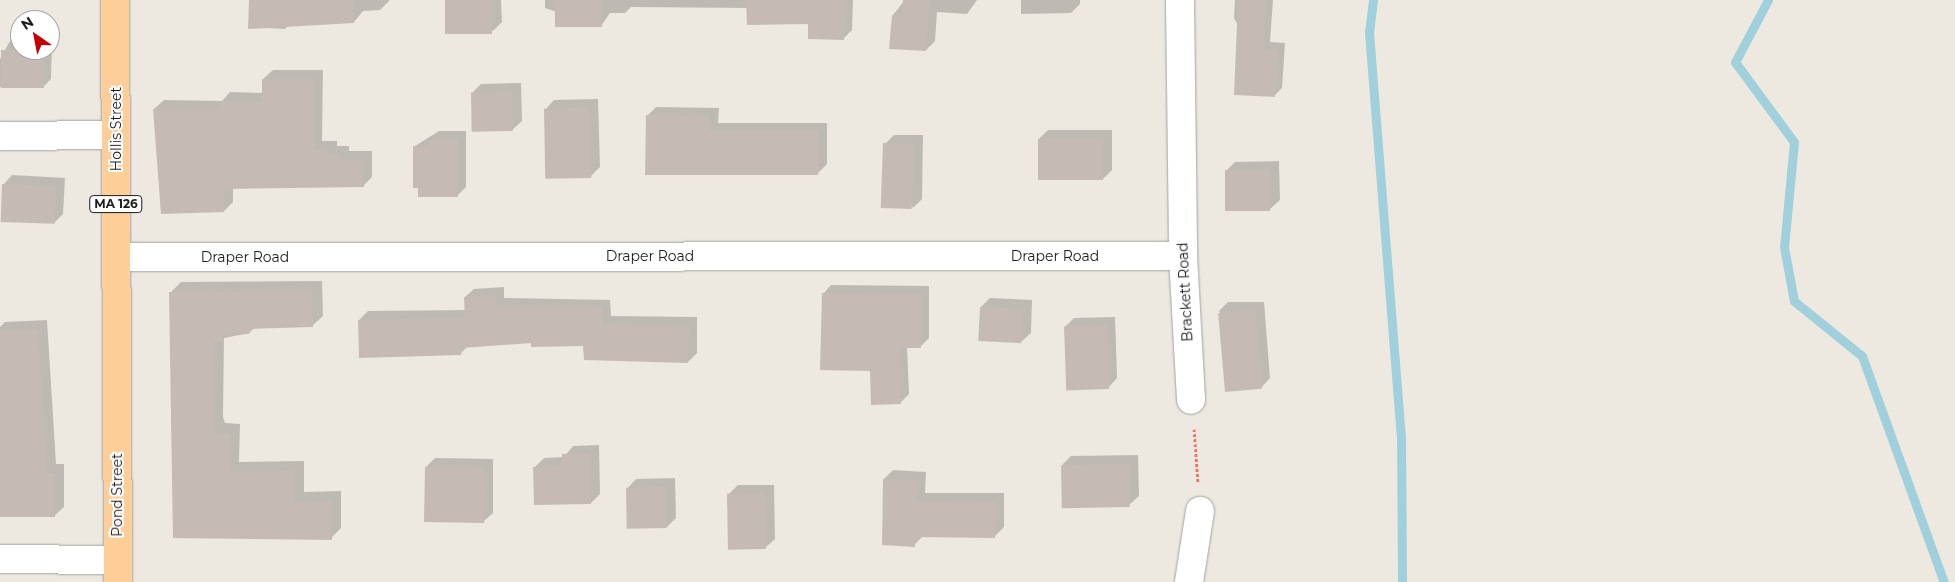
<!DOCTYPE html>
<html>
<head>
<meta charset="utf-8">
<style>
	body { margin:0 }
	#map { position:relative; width:1955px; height:582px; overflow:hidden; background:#ede9e1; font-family:Montserrat,sans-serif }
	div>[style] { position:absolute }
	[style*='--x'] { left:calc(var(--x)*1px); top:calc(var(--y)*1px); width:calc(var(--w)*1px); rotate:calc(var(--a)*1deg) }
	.shadow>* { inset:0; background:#0003 }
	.stream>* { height:9px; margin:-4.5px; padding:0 4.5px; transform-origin:4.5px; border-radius:4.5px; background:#a0d0dc }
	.building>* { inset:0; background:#c5bbb4; transform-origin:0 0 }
	.path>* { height:3px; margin-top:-1.5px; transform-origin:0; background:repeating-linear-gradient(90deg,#fb6f64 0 2.5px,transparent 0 5px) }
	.roads { filter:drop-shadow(0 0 1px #a3a3a3) drop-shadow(0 0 1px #a3a3a3) }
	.minor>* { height:28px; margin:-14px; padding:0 14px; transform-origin:14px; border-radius:14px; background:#fff }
	.primary>* { height:28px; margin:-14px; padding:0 14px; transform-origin:14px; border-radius:14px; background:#fdce97 }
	span { translate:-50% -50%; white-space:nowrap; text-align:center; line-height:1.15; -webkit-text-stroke:4px #fff; paint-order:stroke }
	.shield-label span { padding:1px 4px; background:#fff; border:1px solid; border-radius:4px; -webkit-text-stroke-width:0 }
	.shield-label { font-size:12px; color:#1c1c1c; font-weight:700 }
	.street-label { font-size:14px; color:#1c1c1c }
	.north { position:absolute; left:10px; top:10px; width:50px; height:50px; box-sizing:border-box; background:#fff; border:1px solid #a4a4a4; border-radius:50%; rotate:327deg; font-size:14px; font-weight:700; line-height:20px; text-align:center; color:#1c1c1c }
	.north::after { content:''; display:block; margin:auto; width:18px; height:22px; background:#c70006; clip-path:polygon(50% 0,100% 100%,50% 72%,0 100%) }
</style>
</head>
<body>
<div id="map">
	<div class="shadow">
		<i style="clip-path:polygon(250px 0,389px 0,389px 1px,380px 10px,363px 11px,354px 22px,291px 23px,285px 29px,249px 27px)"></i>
		<i style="clip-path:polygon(446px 0,501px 0,502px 22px,493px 31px)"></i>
		<i style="clip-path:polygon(545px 0,853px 0,852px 30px,843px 39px,809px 23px,748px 8px,631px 7px,625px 13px,610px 13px,601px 26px,545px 8px)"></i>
		<i style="clip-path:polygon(905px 0,977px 0,967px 14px,937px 12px,935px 41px,926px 50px,893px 15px)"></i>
		<i style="clip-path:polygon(1021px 0,1080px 0,1080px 4px,1071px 13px,1021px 14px)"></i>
		<i style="clip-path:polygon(1235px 0,1273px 0,1270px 42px,1285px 43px,1282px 88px,1275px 95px,1234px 18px)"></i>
		<i style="clip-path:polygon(10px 41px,20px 41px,20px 50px,50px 50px,52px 42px,51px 79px,43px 87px,0 87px,0 59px)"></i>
		<i style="clip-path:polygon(273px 70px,323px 70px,322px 141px,337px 141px,337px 146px,349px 146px,349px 151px,372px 151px,372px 177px,363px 186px,233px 188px,233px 202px,224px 211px,154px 109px,164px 100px,222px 101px,230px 92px,263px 93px,263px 79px)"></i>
		<i style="clip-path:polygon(521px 83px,522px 121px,512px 130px,472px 93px,481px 84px)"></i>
		<i style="clip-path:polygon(598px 99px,600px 167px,590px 177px,545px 110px,554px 100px)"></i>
		<i style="clip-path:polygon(656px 107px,719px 108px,718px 123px,827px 123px,827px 164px,818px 173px,647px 116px)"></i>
		<i style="clip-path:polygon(1048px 130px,1112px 130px,1112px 170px,1103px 179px,1039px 139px)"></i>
		<i style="clip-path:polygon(439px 131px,466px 131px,466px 187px,457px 196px,415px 146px)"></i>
		<i style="clip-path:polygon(894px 135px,923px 135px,922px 199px,913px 208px,885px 144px)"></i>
		<i style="clip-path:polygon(1279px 161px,1280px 200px,1270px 209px,1226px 171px,1235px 162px)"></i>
		<i style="clip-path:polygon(12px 175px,65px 178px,63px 214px,54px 223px,3px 185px)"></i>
		<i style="clip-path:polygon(322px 281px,323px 316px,312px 326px,255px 327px,249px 333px,224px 338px,223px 417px,225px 423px,240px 424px,239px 462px,304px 461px,304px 492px,341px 491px,341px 528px,331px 538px,174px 537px,170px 293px,181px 282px)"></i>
		<i style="clip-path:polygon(831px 285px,929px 286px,929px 338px,921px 346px,907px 346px,909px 394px,900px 403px,871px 370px,823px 294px)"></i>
		<i style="clip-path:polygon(504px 287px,504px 298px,610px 300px,611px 316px,697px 317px,697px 353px,688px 362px,585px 344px,533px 341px,468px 346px,460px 354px,359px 320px,368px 311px,466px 310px,465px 297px,474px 289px)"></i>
		<i style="clip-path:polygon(990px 298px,1032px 300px,1031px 333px,1021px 342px,981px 307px)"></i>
		<i style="clip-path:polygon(1228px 302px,1264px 302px,1270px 378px,1261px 388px,1219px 311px)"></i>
		<i style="clip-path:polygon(1115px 317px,1117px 378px,1108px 388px,1065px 327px,1074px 318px)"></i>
		<i style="clip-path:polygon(47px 320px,56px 464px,64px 464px,64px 507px,54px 516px,0 516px,0 327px,5px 322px)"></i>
		<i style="clip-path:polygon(599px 445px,600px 494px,591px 503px,535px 467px,544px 458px,564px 457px,573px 446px)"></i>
		<i style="clip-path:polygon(1138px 455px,1139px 496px,1129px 505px,1062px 465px,1071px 456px)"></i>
		<i style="clip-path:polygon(435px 458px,493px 459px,493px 513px,483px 522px,426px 467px)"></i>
		<i style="clip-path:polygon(893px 470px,926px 472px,925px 493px,1004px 493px,1004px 527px,995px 536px,923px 536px,914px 545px,884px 479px)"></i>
		<i style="clip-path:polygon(675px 478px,676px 518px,667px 527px,627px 489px,636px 479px)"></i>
		<i style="clip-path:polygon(738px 485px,774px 485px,775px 539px,765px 548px,729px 494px)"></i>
	</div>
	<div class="stream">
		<i style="--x:1373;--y:0;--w:32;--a:97"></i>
		<i style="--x:1369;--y:32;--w:404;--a:85.5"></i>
		<i style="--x:1401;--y:435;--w:147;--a:89.6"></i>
		<i style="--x:1768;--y:0;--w:70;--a:118"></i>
		<i style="--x:1735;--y:62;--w:99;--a:53.6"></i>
		<i style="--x:1794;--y:142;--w:105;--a:95.4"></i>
		<i style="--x:1784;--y:247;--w:55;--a:79.5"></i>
		<i style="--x:1794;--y:301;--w:87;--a:39"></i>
		<i style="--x:1862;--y:356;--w:240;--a:70.1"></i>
	</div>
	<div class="building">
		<i style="clip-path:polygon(249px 0,354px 0,354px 23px,248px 29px)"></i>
		<i style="left:445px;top:0;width:47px;height:34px"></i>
		<i style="left:555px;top:0;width:47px;height:27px"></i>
		<i style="clip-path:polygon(746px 0,845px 0,844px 40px,808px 39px,808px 24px,747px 25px)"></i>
		<i style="clip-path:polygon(903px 0,929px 0,926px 51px,889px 49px,892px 15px,902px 15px)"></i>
		<i style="clip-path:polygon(1238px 0,1266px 0,1263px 50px,1278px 50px,1275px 97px,1234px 95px)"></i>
		<i style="left:1px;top:50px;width:43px;height:38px"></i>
		<i style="clip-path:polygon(262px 79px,314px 79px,314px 149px,328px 149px,329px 155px,340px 154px,341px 160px,363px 159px,364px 187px,224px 189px,224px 212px,161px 214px,153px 109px,220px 109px,220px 101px,262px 101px)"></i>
		<i style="left:512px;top:92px;width:39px;height:41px;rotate:89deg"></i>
		<i style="left:590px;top:108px;width:70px;height:46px;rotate:89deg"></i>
		<i style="clip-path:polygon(646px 115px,710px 116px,710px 131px,818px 131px,818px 175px,645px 175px)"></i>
		<i style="left:1038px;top:139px;width:65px;height:41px"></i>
		<i style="clip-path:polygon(428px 140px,458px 140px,458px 197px,418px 197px,418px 188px,413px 188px,413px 146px,428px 146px)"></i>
		<i style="left:883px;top:143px;width:31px;height:65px;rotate:2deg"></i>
		<i style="left:1225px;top:170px;width:45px;height:41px"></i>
		<i style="left:2px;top:184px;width:54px;height:38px;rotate:2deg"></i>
		<i style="clip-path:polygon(312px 291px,313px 327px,250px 329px,249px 334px,222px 335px,223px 341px,214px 341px,213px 428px,215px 433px,230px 434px,229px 472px,294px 471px,294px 502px,331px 501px,332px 540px,173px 538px,169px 292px)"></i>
		<i style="clip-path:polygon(822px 293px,921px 294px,921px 348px,899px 348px,901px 404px,871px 405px,870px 371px,820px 370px)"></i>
		<i style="clip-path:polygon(495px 295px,496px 307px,602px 308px,602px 324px,689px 325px,688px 363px,584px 360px,583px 346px,531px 347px,531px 343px,461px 348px,461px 355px,359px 358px,358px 320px,465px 318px,464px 297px)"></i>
		<i style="left:980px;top:307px;width:43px;height:34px;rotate:3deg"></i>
		<i style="left:1255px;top:310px;width:79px;height:37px;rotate:85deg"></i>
		<i style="left:1107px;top:325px;width:64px;height:43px;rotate:88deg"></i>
		<i style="clip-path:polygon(38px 329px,47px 473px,55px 473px,55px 517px,0 517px,0 330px)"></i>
		<i style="clip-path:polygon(590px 453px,591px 504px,534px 505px,533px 467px,562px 466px,562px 454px)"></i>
		<i style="left:1129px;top:464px;width:43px;height:68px;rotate:89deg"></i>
		<i style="left:425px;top:467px;width:60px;height:55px;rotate:1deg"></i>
		<i style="clip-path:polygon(883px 479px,917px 480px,916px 501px,996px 502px,995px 538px,915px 537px,915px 547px,882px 545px)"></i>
		<i style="left:666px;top:487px;width:41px;height:40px;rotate:89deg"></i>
		<i style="left:765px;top:493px;width:56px;height:38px;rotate:89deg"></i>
	</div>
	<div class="path">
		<i style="--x:1194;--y:429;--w:54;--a:85.8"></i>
	</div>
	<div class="roads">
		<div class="minor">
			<i style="--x:1180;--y:0;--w:256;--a:89.3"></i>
			<i style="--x:1183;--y:256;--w:144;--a:86.8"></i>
			<i style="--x:0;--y:136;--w:116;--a:-0.5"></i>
			<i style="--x:117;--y:257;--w:1066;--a:-0.05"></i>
			<i style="--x:0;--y:559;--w:118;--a:0.5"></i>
			<i style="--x:1189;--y:582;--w:72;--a:-81.2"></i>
		</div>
		<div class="primary">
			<i style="--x:115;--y:0;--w:582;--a:89.7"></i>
		</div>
	</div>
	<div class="shield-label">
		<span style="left:116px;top:204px">MA 126</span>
	</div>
	<div class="street-label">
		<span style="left:116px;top:129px;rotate:-90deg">Hollis Street</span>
		<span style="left:650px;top:256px">Draper Road</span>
		<span style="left:1055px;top:256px">Draper Road</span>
		<span style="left:245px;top:257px">Draper Road</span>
		<span style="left:1185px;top:292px;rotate:-93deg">Brackett Road</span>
		<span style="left:117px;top:495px;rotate:-90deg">Pond Street</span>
	</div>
	<div class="north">N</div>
</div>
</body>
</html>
